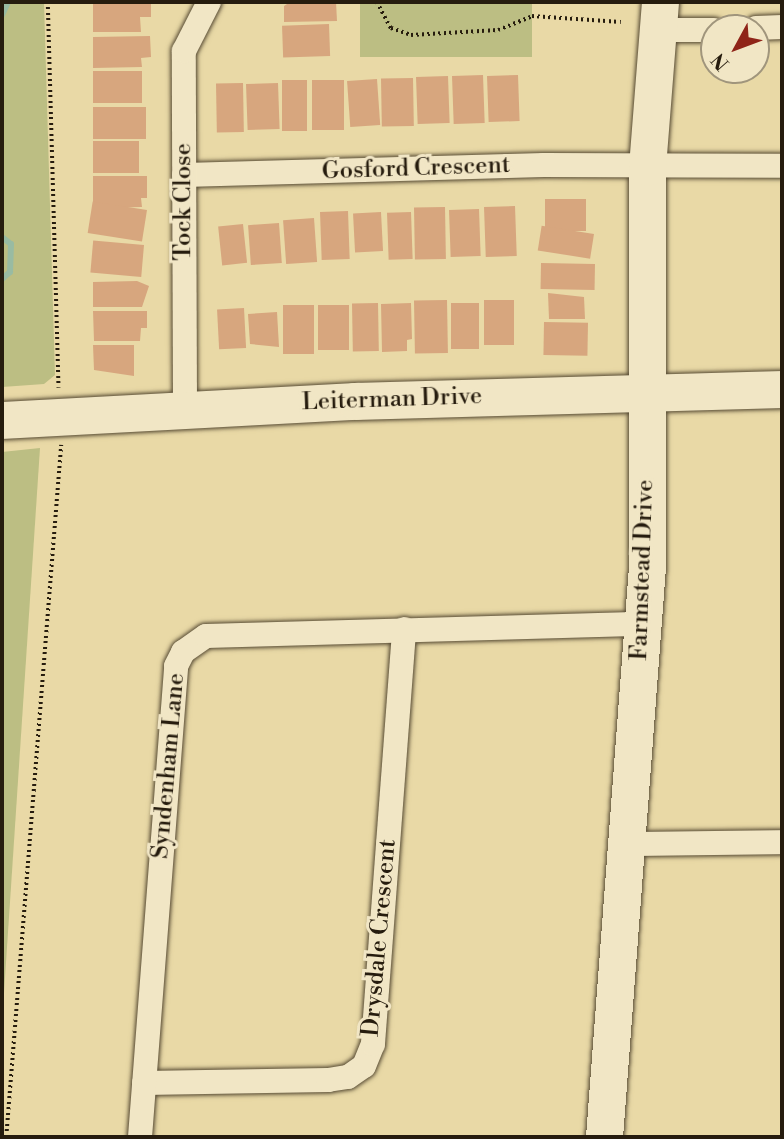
<!DOCTYPE html>
<html>
<head>
<meta charset="utf-8">
<style>
	body { margin:0 }
	#map { position:relative; width:784px; height:1139px; overflow:hidden; background:#e9d9a6; font-family:"Libre Bodoni",serif }
	div>[style] { position:absolute }
	[style*='--x'] { left:calc(var(--x)*1px); top:calc(var(--y)*1px); width:calc(var(--w)*1px); rotate:calc(var(--a)*1deg) }
	.green>* { inset:0; background:#bcbe83; transform-origin:0 0 }
	.stream>* { height:6px; margin:-3px; padding:0 3px; transform-origin:3px; border-radius:3px; background:#99bba2 }
	.building>* { inset:0; background:#d7a67e; transform-origin:0 0 }
	.path>* { height:3.5px; margin-top:-1.75px; transform-origin:0; background:repeating-linear-gradient(90deg,#261c0e 0 2px,transparent 0 5.5px) }
	.roads { filter:drop-shadow(0 0 2px #574b34) drop-shadow(0 0 2px #574b34) }
	.street>* { height:24px; margin:-12px; padding:0 12px; transform-origin:12px; border-radius:12px; background:#f1e6c5 }
	.secondary>* { height:37px; margin:-18.5px; padding:0 18.5px; transform-origin:18.5px; border-radius:18.5px; background:#f1e6c5 }
	span { translate:-50% -50%; white-space:nowrap; text-align:center; line-height:1.15; -webkit-text-stroke:6px #f1e6c5; paint-order:stroke }
	.street-label { font-size:24px; color:#261c0e }
	.frame { position:absolute; inset:0; border:4px solid #261c0e; pointer-events:none }
	.north { position:absolute; left:700px; top:14px; width:70px; height:70px; box-sizing:border-box; background:#f1e6c5; border:2px solid #a0957c; border-radius:50%; rotate:229deg; font-size:19px; font-weight:700; line-height:28px; text-align:center; color:#261c0e }
	.north::after { content:''; display:block; margin:auto; width:24px; height:32px; background:#8f2418; clip-path:polygon(50% 0,100% 100%,50% 72%,0 100%) }
</style>
</head>
<body>
<div id="map">
	<div class="green">
		<i style="clip-path:polygon(2px 2px,44px 2px,55px 375px,44px 384px,2px 387px)"></i>
		<i style="left:360px;top:2px;width:172px;height:55px"></i>
		<i style="clip-path:polygon(40px 448px,2px 1023px,2px 452px)"></i>
	</div>
	<div class="stream">
		<i style="--x:2;--y:15;--w:14;--a:-65"></i>
		<i style="--x:2;--y:237;--w:11;--a:38"></i>
		<i style="--x:11;--y:244;--w:28;--a:92"></i>
		<i style="--x:10;--y:272;--w:11;--a:139"></i>
	</div>
	<div class="building">
		<i style="clip-path:polygon(93px 2px,151px 2px,151px 17px,140px 17px,141px 32px,93px 32px)"></i>
		<i style="clip-path:polygon(290px 2px,336px 2px,337px 21px,284px 22px,284px 6px)"></i>
		<i style="left:329px;top:24px;width:32px;height:47px;rotate:88deg"></i>
		<i style="clip-path:polygon(150px 36px,151px 57px,141px 58px,142px 67px,93px 68px,93px 37px)"></i>
		<i style="left:93px;top:71px;width:49px;height:32px"></i>
		<i style="left:483px;top:75px;width:48px;height:31px;rotate:88deg"></i>
		<i style="left:518px;top:75px;width:46px;height:31px;rotate:88deg"></i>
		<i style="left:448px;top:76px;width:47px;height:32px;rotate:88deg"></i>
		<i style="left:413px;top:78px;width:48px;height:32px;rotate:89deg"></i>
		<i style="left:377px;top:79px;width:46px;height:30px;rotate:86deg"></i>
		<i style="left:282px;top:80px;width:25px;height:51px"></i>
		<i style="left:312px;top:80px;width:32px;height:50px"></i>
		<i style="left:243px;top:83px;width:49px;height:27px;rotate:89deg"></i>
		<i style="left:278px;top:83px;width:46px;height:32px;rotate:88deg"></i>
		<i style="left:93px;top:107px;width:53px;height:32px"></i>
		<i style="left:93px;top:141px;width:46px;height:32px"></i>
		<i style="clip-path:polygon(93px 176px,147px 176px,147px 198px,141px 198px,142px 207px,93px 208px)"></i>
		<i style="left:545px;top:199px;width:41px;height:32px"></i>
		<i style="left:515px;top:206px;width:50px;height:31px;rotate:88deg"></i>
		<i style="left:445px;top:207px;width:52px;height:31px;rotate:89deg"></i>
		<i style="left:479px;top:209px;width:47px;height:30px;rotate:88deg"></i>
		<i style="left:147px;top:210px;width:32px;height:55px;rotate:99deg"></i>
		<i style="left:348px;top:211px;width:48px;height:28px;rotate:88deg"></i>
		<i style="left:381px;top:212px;width:39px;height:28px;rotate:87deg"></i>
		<i style="left:411px;top:212px;width:47px;height:24px;rotate:88deg"></i>
		<i style="left:314px;top:218px;width:44px;height:31px;rotate:86deg"></i>
		<i style="left:279px;top:223px;width:40px;height:31px;rotate:86deg"></i>
		<i style="left:243px;top:224px;width:39px;height:25px;rotate:84deg"></i>
		<i style="left:594px;top:234px;width:25px;height:53px;rotate:99deg"></i>
		<i style="left:144px;top:245px;width:32px;height:51px;rotate:95deg"></i>
		<i style="left:541px;top:263px;width:54px;height:26px;rotate:1deg"></i>
		<i style="clip-path:polygon(137px 281px,149px 286px,142px 307px,93px 307px,93px 282px)"></i>
		<i style="clip-path:polygon(548px 293px,584px 297px,585px 319px,549px 319px)"></i>
		<i style="left:447px;top:300px;width:53px;height:33px;rotate:89deg"></i>
		<i style="left:484px;top:300px;width:30px;height:45px"></i>
		<i style="left:378px;top:303px;width:48px;height:26px;rotate:89deg"></i>
		<i style="clip-path:polygon(411px 303px,412px 339px,407px 340px,407px 351px,382px 352px,381px 304px)"></i>
		<i style="left:451px;top:303px;width:28px;height:46px"></i>
		<i style="left:283px;top:305px;width:31px;height:49px"></i>
		<i style="left:318px;top:305px;width:31px;height:45px"></i>
		<i style="left:244px;top:308px;width:40px;height:27px;rotate:87deg"></i>
		<i style="clip-path:polygon(93px 311px,147px 311px,147px 328px,141px 328px,140px 341px,94px 341px)"></i>
		<i style="clip-path:polygon(277px 312px,279px 347px,250px 344px,248px 314px)"></i>
		<i style="left:544px;top:322px;width:44px;height:33px;rotate:1deg"></i>
		<i style="clip-path:polygon(93px 345px,134px 345px,134px 376px,94px 370px)"></i>
	</div>
	<div class="path">
		<i style="--x:48;--y:2;--w:386;--a:88.4"></i>
		<i style="--x:377;--y:2;--w:30;--a:62"></i>
		<i style="--x:391;--y:28;--w:21;--a:19"></i>
		<i style="--x:411;--y:35;--w:87;--a:-3.3"></i>
		<i style="--x:498;--y:30;--w:37;--a:-22"></i>
		<i style="--x:532;--y:16;--w:89;--a:3.9"></i>
		<i style="--x:6;--y:1137;--w:694;--a:-85.46"></i>
	</div>
	<div class="roads">
		<div class="street">
			<i style="--x:756;--y:28;--w:26;--a:-2"></i>
			<i style="--x:658;--y:30;--w:56;--a:0"></i>
			<i style="--x:184;--y:175;--w:360;--a:-1.6"></i>
			<i style="--x:544;--y:165;--w:238;--a:0.2"></i>
			<i style="--x:185;--y:408;--w:357;--a:-90.2"></i>
			<i style="--x:184;--y:51;--w:55;--a:-63"></i>
			<i style="--x:627;--y:844;--w:155;--a:-0.7"></i>
			<i style="--x:144;--y:1083;--w:184;--a:-0.9"></i>
			<i style="--x:328;--y:1080;--w:20;--a:-9"></i>
			<i style="--x:348;--y:1077;--w:19;--a:-35"></i>
			<i style="--x:364;--y:1066;--w:24;--a:-68"></i>
			<i style="--x:373;--y:1044;--w:416;--a:-85.7"></i>
			<i style="--x:140;--y:1137;--w:472;--a:-85.6"></i>
			<i style="--x:176;--y:666;--w:16;--a:-63"></i>
			<i style="--x:183;--y:652;--w:28;--a:-35"></i>
			<i style="--x:206;--y:636;--w:437;--a:-1.6"></i>
		</div>
		<div class="secondary">
			<i style="--x:2;--y:420;--w:354;--a:-3.1"></i>
			<i style="--x:355;--y:401;--w:427;--a:-1.6"></i>
			<i style="--x:604;--y:1137;--w:572;--a:-85.69"></i>
			<i style="--x:647;--y:567;--w:400;--a:-90"></i>
			<i style="--x:647;--y:167;--w:166;--a:-85.5"></i>
		</div>
	</div>
	<div class="street-label">
		<span style="left:416px;top:169px;rotate:-2deg">Gosford Crescent</span>
		<span style="left:184px;top:202px;rotate:-90deg">Tock Close</span>
		<span style="left:392px;top:400px;rotate:-2deg">Leiterman Drive</span>
		<span style="left:643px;top:570px;rotate:-88deg">Farmstead Drive</span>
		<span style="left:169px;top:766px;rotate:-85deg">Syndenham Lane</span>
		<span style="left:380px;top:938px;rotate:-85deg">Drysdale Crescent</span>
	</div>
	<div class="frame"></div>
	<div class="north">N</div>
</div>
</body>
</html>
